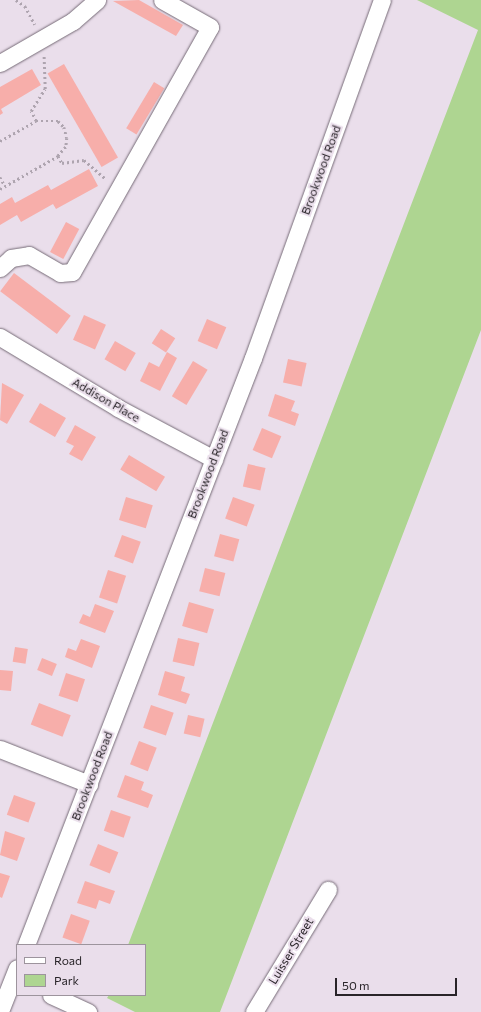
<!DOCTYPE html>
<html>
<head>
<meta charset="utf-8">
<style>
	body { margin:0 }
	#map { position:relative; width:481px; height:1012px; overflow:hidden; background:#eadeeb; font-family:Commissioner,sans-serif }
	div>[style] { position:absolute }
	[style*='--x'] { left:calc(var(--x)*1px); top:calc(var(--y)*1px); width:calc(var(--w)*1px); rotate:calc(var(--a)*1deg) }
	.green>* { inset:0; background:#aed591 }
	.building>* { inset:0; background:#f7aeaa; transform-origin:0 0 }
	.path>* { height:2.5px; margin-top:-1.25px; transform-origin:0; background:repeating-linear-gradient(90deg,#aea4af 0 2px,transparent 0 5px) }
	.roads { filter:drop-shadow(0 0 1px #766b77) drop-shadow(0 0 1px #766b77) }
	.minor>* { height:17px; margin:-8.5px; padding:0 8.5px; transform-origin:8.5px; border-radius:8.5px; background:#fff }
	span { translate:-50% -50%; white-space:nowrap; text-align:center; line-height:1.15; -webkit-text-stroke:4px #eadeeb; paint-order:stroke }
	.street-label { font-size:12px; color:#292429 }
	.legend { position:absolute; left:16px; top:944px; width:130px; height:52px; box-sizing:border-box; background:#eadeeb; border:1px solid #9d949d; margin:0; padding:5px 7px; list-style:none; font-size:12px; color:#292429 }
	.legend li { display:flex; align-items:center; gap:8px; height:20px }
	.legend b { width:20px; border:1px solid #9d949d }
	.scale { position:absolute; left:335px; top:978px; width:122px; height:18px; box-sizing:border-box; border:2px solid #292429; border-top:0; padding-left:5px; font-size:12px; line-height:14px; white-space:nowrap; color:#292429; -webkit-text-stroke:3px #eadeeb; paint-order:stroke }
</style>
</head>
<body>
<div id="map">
	<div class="green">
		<i style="clip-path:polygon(417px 0,481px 0,481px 330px,220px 1012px,135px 1012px,107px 998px,109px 995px,145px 995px,145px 945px,128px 945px,478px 30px)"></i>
	</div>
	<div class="building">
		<i style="clip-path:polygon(139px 0,183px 25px,176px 36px,113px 1px)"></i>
		<i style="left:64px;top:64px;width:108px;height:19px;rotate:60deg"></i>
		<i style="clip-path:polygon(32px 69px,41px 85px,1px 109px,3px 113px,0 115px,0 87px)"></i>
		<i style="left:154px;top:82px;width:12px;height:54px;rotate:31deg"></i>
		<i style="clip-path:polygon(89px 169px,98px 186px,56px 209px,53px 204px,21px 222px,17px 215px,0 225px,0 204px,12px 197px,15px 203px,48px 185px,51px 190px)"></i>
		<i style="left:66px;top:222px;width:15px;height:34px;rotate:28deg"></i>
		<i style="left:14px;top:273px;width:71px;height:23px;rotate:37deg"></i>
		<i style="left:84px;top:315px;width:24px;height:27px;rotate:24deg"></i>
		<i style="left:207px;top:319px;width:21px;height:24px;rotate:23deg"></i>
		<i style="left:161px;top:329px;width:17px;height:17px;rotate:33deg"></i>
		<i style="left:115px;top:341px;width:24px;height:21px;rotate:30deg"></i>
		<i style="clip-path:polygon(167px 352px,177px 358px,160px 391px,140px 381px,149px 362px,159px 367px)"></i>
		<i style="left:288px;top:359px;width:19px;height:24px;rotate:12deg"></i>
		<i style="left:193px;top:361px;width:17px;height:41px;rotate:31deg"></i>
		<i style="clip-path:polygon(2px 383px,24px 395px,7px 424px,0 420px)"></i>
		<i style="clip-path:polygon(275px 394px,295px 401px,291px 411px,299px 414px,295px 426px,268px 416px)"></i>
		<i style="left:40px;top:403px;width:30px;height:22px;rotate:30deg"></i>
		<i style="clip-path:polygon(75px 425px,96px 437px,82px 461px,69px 454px,74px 446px,66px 442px)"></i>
		<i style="left:262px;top:428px;width:21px;height:24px;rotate:23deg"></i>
		<i style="left:129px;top:455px;width:42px;height:17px;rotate:31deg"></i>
		<i style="left:248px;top:464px;width:18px;height:23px;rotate:13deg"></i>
		<i style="left:126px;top:497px;width:28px;height:24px;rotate:17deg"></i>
		<i style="left:233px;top:497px;width:23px;height:23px;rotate:20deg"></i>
		<i style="left:220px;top:534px;width:20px;height:23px;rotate:15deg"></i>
		<i style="left:122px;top:535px;width:20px;height:23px;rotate:20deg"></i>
		<i style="left:205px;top:568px;width:21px;height:24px;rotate:14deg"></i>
		<i style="left:108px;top:570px;width:19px;height:29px;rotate:18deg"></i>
		<i style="left:189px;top:602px;width:26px;height:25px;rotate:16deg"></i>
		<i style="clip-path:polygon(95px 604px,114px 611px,105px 633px,79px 623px,83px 614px,90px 617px)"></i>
		<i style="left:178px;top:638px;width:22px;height:24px;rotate:13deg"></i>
		<i style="clip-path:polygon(81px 639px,100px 646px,92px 668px,65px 657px,68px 648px,76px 651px)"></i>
		<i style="left:15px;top:647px;width:13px;height:15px;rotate:9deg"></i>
		<i style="left:42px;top:658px;width:16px;height:13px;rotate:22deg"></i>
		<i style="clip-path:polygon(0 670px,13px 671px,11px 691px,0 690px)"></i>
		<i style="clip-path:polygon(165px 671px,185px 677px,181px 691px,190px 694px,186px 704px,158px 695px)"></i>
		<i style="left:66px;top:673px;width:20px;height:24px;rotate:18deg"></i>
		<i style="left:39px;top:703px;width:34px;height:23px;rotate:21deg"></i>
		<i style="left:151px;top:705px;width:24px;height:24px;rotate:19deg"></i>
		<i style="left:188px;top:715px;width:17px;height:19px;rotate:13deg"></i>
		<i style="left:139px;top:741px;width:19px;height:25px;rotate:21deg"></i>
		<i style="clip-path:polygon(125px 775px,144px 782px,141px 790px,153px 795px,148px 808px,117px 797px)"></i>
		<i style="left:14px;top:795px;width:23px;height:21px;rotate:20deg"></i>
		<i style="left:111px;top:810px;width:21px;height:22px;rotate:19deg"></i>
		<i style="clip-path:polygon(5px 831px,25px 838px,17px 861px,0 855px)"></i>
		<i style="left:98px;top:844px;width:22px;height:23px;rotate:22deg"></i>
		<i style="clip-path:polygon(0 873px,10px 876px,2px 898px,0 897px)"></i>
		<i style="clip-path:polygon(85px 881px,115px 891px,110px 904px,99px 900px,96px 909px,77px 903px)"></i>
		<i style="left:71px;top:914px;width:20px;height:25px;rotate:20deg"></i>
	</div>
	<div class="path">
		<i style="--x:16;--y:0;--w:11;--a:34"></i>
		<i style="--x:25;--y:6;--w:21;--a:62"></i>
		<i style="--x:36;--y:121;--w:11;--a:-117"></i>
		<i style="--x:31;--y:111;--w:26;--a:-58"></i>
		<i style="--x:45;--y:89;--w:33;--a:-92"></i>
		<i style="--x:0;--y:141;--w:41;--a:-29.1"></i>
		<i style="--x:36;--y:121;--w:22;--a:0"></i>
		<i style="--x:58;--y:121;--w:8;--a:45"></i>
		<i style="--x:64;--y:127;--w:11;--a:75"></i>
		<i style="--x:67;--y:138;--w:9;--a:96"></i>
		<i style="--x:66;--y:147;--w:12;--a:132"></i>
		<i style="--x:58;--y:156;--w:8;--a:60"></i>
		<i style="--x:62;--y:163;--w:22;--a:-8"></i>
		<i style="--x:84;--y:160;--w:29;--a:41"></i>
		<i style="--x:0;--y:177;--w:10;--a:61"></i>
		<i style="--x:0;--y:189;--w:67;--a:-29.6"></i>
	</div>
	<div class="roads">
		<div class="minor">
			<i style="--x:0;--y:63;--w:84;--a:-29.9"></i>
			<i style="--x:73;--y:21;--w:32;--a:-41"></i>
			<i style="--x:0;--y:268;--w:15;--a:-42"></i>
			<i style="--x:11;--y:258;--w:18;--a:-9"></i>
			<i style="--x:29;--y:255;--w:36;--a:30"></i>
			<i style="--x:60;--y:273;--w:12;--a:-5"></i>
			<i style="--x:72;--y:272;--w:281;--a:-60.6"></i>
			<i style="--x:210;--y:27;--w:55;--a:-150.6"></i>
			<i style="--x:0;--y:337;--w:138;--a:31"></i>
			<i style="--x:118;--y:408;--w:109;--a:28"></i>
			<i style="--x:0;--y:749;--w:96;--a:21.5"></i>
			<i style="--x:26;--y:945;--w:629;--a:-68.86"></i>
			<i style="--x:253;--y:358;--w:381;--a:-70.2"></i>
			<i style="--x:51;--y:995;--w:41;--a:24.7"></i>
			<i style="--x:0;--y:1011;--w:46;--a:-68.4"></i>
			<i style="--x:254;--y:1012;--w:143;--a:-58.8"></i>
		</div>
	</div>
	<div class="street-label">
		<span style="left:321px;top:170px;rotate:-70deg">Brookwood Road</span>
		<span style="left:106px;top:400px;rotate:30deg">Addison Place</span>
		<span style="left:208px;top:474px;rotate:-69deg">Brookwood Road</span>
		<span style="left:92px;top:776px;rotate:-69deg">Brookwood Road</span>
		<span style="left:291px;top:951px;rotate:-59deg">Luisser Street</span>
	</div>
	<ul class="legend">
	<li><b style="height:5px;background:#fff"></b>Road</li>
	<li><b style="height:11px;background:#aed591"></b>Park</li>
	</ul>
	<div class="scale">50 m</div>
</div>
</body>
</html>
